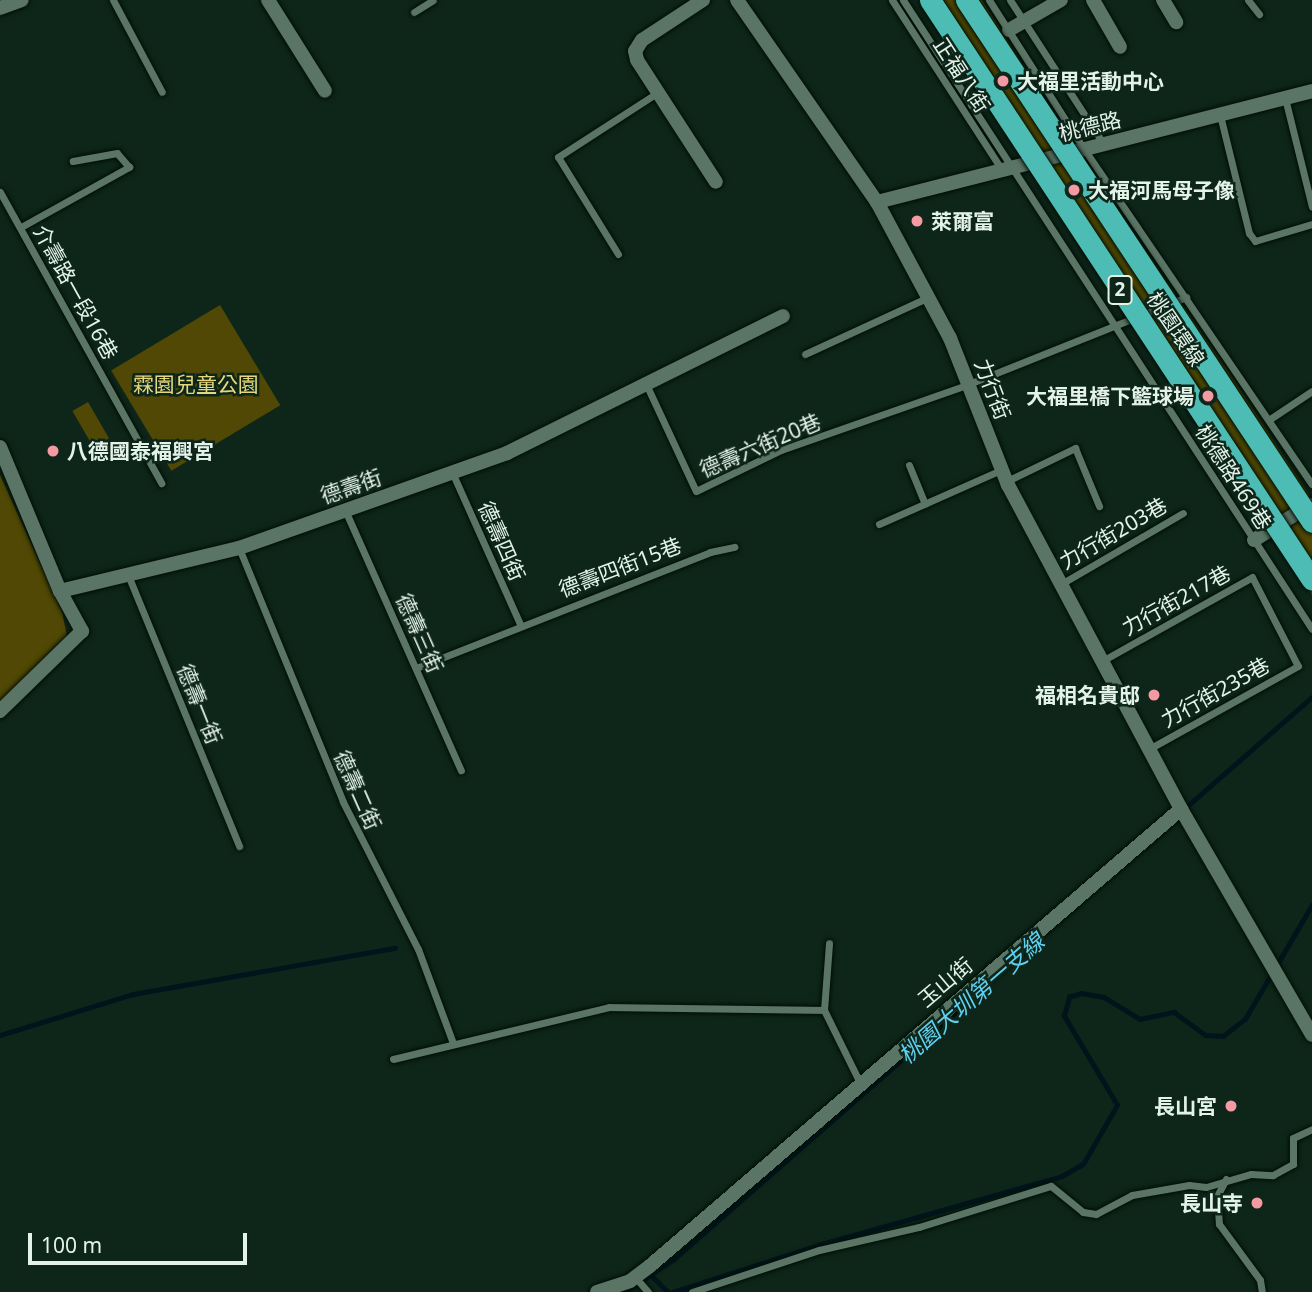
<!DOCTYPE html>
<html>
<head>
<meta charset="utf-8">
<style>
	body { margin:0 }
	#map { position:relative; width:1312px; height:1292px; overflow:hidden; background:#0e261a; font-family:"Noto Sans","Noto Sans TC",sans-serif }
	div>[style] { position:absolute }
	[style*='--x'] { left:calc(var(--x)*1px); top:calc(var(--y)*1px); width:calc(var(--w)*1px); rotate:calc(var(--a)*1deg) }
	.green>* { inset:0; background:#504804; transform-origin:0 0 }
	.stream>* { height:4.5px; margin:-2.25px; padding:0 2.25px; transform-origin:2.25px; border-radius:2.25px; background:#00151b }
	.roads { filter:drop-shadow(0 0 2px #000f05) drop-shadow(0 0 2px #000f05) }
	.service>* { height:7px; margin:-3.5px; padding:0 3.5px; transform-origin:3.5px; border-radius:3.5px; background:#5a7465 }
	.minor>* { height:14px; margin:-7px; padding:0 7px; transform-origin:7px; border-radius:7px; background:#5a7465 }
	.bridges { filter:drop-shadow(0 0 2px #000f05) drop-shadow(0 0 2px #000f05) }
	.motorway-bridge>* { height:21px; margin:-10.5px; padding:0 10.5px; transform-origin:10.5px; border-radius:10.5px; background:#4dbcb5 }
	.dots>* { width:19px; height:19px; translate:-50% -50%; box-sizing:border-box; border:4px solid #0e261a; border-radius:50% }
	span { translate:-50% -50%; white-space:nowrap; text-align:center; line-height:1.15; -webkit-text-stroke:5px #0e261a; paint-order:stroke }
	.shield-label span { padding:2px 5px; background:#0e261a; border:2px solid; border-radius:5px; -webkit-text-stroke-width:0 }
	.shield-label { font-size:19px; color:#e4f3ea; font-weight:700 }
	.street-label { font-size:21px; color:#e4f3ea }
	.poi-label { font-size:21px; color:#e4f3ea; font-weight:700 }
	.left { translate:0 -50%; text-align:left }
	.right { translate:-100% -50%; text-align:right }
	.park-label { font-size:21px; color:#e4d77e }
	.water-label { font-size:23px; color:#5fd0f0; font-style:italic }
	.scale { position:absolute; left:28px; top:1233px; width:219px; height:32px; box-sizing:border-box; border:4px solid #e4f3ea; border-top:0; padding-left:9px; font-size:21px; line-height:24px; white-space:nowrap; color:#e4f3ea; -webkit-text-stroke:5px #0e261a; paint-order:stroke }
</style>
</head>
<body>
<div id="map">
	<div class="green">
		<i style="clip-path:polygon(921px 0,982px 0,1084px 161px,1228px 371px,1312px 499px,1312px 595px)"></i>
		<i style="left:220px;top:305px;width:117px;height:127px;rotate:59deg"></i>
		<i style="left:88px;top:402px;width:42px;height:18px;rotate:60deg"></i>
		<i style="clip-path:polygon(0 475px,62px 612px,67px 636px,0 702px)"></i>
	</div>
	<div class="stream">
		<i style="--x:1184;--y:809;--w:170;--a:-41.2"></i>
		<i style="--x:0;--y:1035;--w:139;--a:-17.1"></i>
		<i style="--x:133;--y:994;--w:266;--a:-10"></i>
		<i style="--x:653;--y:1277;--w:21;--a:45"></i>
		<i style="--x:625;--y:1292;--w:59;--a:-34"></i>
		<i style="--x:674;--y:1259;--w:376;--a:-41.2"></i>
		<i style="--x:673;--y:1292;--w:157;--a:-17.9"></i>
		<i style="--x:822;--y:1244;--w:249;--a:-15.8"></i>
		<i style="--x:1062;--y:1176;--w:24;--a:-30"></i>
		<i style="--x:1083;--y:1164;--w:68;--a:-60"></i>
		<i style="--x:1117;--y:1105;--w:104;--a:-120.8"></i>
		<i style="--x:1064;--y:1016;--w:20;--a:-75"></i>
		<i style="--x:1069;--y:997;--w:13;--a:-18"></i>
		<i style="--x:1081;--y:993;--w:23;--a:10"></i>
		<i style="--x:1104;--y:997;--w:42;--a:31.4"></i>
		<i style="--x:1140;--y:1019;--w:35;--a:-12"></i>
		<i style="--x:1174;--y:1012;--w:39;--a:36"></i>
		<i style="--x:1206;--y:1035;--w:17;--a:3"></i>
		<i style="--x:1223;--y:1036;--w:28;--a:-38"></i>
		<i style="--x:1245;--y:1019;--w:132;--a:-59.6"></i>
	</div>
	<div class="roads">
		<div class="service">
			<i style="--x:113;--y:0;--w:104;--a:62"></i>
			<i style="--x:892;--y:0;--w:202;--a:57.1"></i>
			<i style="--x:903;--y:0;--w:750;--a:56.97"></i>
			<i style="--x:989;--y:0;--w:177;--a:57.5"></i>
			<i style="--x:1084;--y:149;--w:405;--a:55.8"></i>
			<i style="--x:1010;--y:0;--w:171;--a:57"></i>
			<i style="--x:1248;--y:0;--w:18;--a:52"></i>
			<i style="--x:414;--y:12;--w:22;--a:-32"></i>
			<i style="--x:1285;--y:98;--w:112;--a:76.1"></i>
			<i style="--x:1220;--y:115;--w:122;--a:76.2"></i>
			<i style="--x:1249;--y:233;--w:10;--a:53"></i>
			<i style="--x:1255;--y:241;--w:59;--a:-16.6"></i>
			<i style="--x:0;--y:192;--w:333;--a:61"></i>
			<i style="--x:21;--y:227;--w:124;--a:-29.1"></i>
			<i style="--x:129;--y:167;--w:18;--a:-131"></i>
			<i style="--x:117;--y:153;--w:45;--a:169.7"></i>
			<i style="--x:618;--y:254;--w:114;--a:-121.7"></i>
			<i style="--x:558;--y:157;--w:118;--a:-32.9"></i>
			<i style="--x:805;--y:354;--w:134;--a:-24.7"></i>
			<i style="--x:646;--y:384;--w:118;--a:65"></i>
			<i style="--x:696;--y:491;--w:94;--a:-25.8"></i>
			<i style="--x:781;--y:450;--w:199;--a:-19.3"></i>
			<i style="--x:969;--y:384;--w:234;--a:-21.8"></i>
			<i style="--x:1270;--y:419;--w:50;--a:-33.7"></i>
			<i style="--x:909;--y:465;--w:42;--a:67.7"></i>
			<i style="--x:452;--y:472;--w:167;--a:65.9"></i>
			<i style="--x:1007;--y:481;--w:76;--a:-25.9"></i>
			<i style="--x:1075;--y:448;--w:63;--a:67.5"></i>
			<i style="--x:345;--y:510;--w:285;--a:66"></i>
			<i style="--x:879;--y:524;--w:133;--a:-23.9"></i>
			<i style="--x:239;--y:548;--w:274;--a:67.7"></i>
			<i style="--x:343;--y:802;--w:165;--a:63"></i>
			<i style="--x:418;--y:949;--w:100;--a:69.6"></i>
			<i style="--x:128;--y:575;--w:293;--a:67.7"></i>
			<i style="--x:1061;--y:584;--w:141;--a:-30.2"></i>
			<i style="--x:1102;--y:661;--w:172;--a:-29.2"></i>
			<i style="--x:1252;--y:577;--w:100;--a:62.7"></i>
			<i style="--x:1298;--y:666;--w:171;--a:150.9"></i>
			<i style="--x:416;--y:668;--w:316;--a:-21.5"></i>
			<i style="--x:710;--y:552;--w:25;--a:-12"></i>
			<i style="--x:824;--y:1010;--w:67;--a:-85.7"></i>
			<i style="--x:393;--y:1059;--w:222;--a:-13.5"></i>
			<i style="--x:609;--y:1007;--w:215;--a:0.8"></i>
			<i style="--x:824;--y:1010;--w:81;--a:63.7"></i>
			<i style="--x:1226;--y:1179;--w:19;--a:118"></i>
			<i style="--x:1217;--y:1196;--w:28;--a:86"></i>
			<i style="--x:1219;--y:1224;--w:69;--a:53.8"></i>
			<i style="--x:1260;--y:1280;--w:12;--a:81"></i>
			<i style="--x:635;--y:1277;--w:20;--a:49"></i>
			<i style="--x:692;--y:1292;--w:134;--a:-18.3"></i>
			<i style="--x:819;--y:1250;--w:103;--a:-13"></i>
			<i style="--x:919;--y:1227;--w:138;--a:-17.3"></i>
			<i style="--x:1051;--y:1186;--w:41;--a:39.1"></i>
			<i style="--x:1083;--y:1212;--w:13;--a:9"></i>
			<i style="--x:1096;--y:1214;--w:41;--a:-27.8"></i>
			<i style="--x:1132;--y:1195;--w:58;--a:-10"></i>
			<i style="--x:1189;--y:1185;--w:17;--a:7"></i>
			<i style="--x:1206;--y:1187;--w:47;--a:-16.1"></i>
			<i style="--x:1251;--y:1174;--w:22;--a:3"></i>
			<i style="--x:1273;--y:1175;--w:23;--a:-29"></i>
			<i style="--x:1293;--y:1164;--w:26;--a:-90"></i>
			<i style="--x:1293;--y:1138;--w:21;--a:-25"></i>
		</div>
		<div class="minor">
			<i style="--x:268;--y:0;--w:107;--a:57.9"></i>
			<i style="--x:703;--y:0;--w:73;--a:146.7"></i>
			<i style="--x:642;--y:40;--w:13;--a:122"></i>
			<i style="--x:635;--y:51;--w:9;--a:77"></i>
			<i style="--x:637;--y:60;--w:145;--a:57.1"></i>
			<i style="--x:737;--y:0;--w:246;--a:55.3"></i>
			<i style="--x:877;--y:202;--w:154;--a:61.8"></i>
			<i style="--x:950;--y:338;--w:158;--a:68.5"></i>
			<i style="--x:1008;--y:485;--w:367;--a:61.9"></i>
			<i style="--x:1181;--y:809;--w:261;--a:59.9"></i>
			<i style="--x:1093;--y:0;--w:54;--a:60.1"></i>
			<i style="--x:1163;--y:0;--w:26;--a:59"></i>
			<i style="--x:0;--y:8;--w:23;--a:-20"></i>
			<i style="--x:1009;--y:30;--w:60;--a:-30"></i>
			<i style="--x:877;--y:202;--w:449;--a:-14.3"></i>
			<i style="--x:0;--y:447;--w:156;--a:67.4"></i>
			<i style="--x:60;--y:591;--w:46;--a:61.2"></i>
			<i style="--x:82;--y:631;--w:115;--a:135.7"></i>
			<i style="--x:1254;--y:540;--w:66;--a:-32"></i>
			<i style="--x:60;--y:591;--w:184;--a:-13.5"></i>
			<i style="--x:239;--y:548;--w:284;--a:-19.5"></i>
			<i style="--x:507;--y:453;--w:308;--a:-26.4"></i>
			<i style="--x:597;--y:1292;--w:35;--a:-18"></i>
			<i style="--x:630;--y:1281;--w:26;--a:-37"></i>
			<i style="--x:651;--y:1265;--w:699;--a:-40.71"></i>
		</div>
	</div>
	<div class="bridges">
		<div class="motorway-bridge">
			<i style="--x:930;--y:0;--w:694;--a:56.63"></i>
			<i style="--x:966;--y:0;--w:626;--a:56.46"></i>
		</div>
	</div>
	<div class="dots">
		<i style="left:1003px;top:81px;background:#f49aa3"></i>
		<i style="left:1074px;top:190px;background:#f49aa3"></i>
		<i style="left:917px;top:221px;background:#f49aa3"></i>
		<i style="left:1208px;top:396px;background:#f49aa3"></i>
		<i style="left:53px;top:451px;background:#f49aa3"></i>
		<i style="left:1154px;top:695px;background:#f49aa3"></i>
		<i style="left:1231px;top:1106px;background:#f49aa3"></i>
		<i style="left:1257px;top:1203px;background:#f49aa3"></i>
	</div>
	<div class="shield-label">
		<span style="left:1120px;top:290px">2</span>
	</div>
	<div class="street-label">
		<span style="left:962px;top:75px;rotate:57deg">正福八街</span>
		<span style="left:1090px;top:126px;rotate:-14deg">桃德路</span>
		<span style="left:76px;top:292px;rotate:61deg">介壽路一段16巷</span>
		<span style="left:1176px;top:329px;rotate:56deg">桃園環線</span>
		<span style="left:993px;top:389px;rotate:69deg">力行街</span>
		<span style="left:760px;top:445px;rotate:-23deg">德壽六街20巷</span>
		<span style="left:1234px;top:477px;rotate:57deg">桃德路469巷</span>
		<span style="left:351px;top:486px;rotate:-19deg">德壽街</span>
		<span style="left:1113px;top:533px;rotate:-30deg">力行街203巷</span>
		<span style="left:502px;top:541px;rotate:66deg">德壽四街</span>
		<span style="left:620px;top:567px;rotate:-21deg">德壽四街15巷</span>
		<span style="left:1176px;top:600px;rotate:-29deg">力行街217巷</span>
		<span style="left:420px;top:633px;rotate:66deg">德壽三街</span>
		<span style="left:1215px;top:692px;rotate:-29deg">力行街235巷</span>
		<span style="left:200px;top:704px;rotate:68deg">德壽一街</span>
		<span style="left:358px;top:790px;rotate:66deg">德壽二街</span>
		<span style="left:945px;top:982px;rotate:-40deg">玉山街</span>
	</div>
	<div class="poi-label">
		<span class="left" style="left:1017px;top:81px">大福里活動中心</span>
		<span class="left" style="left:1088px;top:190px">大福河馬母子像</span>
		<span class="left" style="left:931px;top:221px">萊爾富</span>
		<span class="right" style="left:1194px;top:396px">大福里橋下籃球場</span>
		<span class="left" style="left:67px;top:451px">八德國泰福興宮</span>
		<span class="right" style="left:1140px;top:695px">福相名貴邸</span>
		<span class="right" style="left:1217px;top:1106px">長山宮</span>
		<span class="right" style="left:1243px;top:1203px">長山寺</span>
	</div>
	<div class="park-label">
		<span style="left:196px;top:384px">霖園兒童公園</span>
	</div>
	<div class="water-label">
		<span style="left:971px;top:998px;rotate:-41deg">桃園大圳第一支線</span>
	</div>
	<div class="scale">100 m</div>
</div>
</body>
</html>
